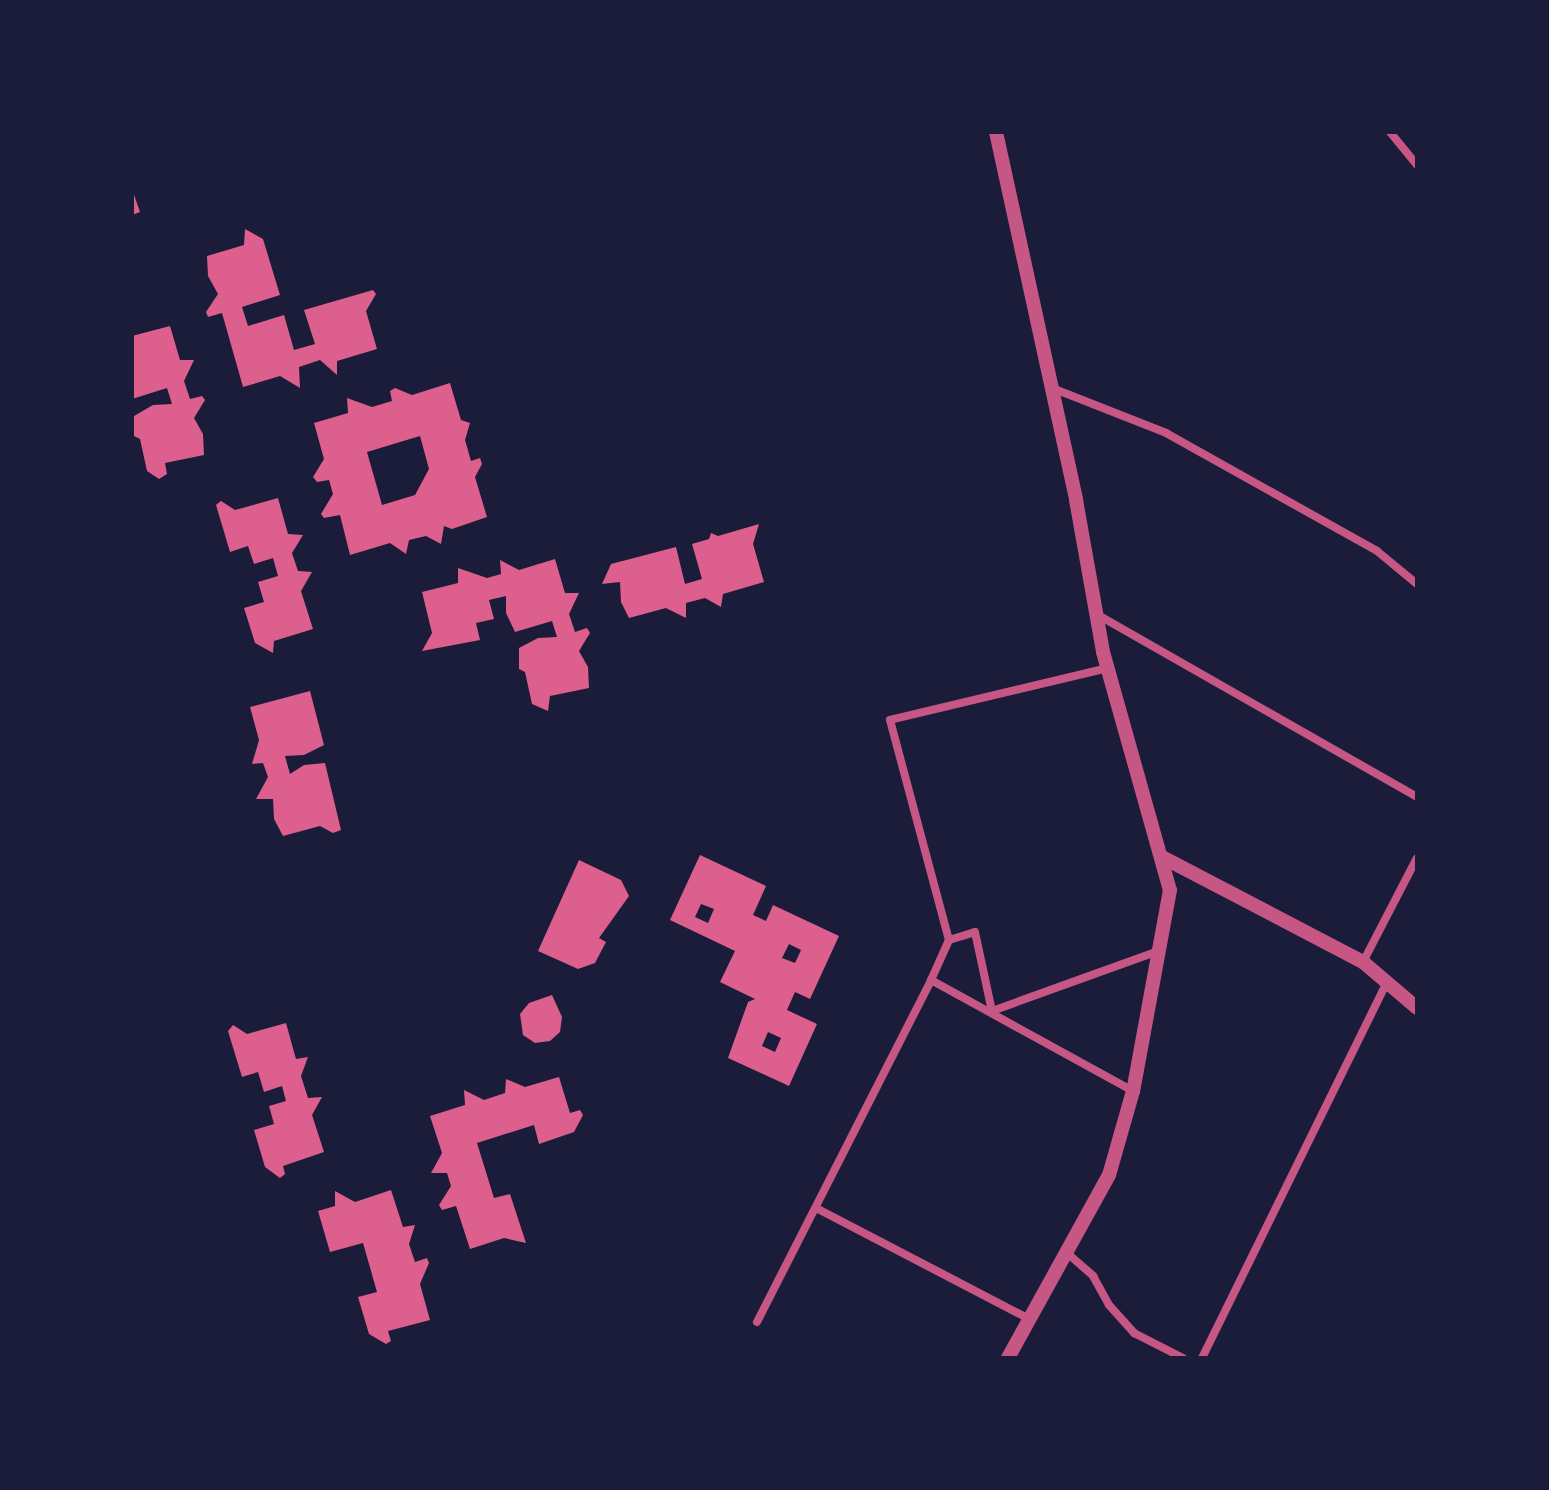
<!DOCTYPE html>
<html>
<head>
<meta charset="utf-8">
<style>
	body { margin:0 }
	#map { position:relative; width:1549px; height:1490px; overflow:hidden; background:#1b1b3a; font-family:Roboto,sans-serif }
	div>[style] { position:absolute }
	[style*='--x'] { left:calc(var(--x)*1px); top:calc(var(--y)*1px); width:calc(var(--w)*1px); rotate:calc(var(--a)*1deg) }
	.building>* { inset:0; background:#dd5f8e }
	.minor>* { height:8px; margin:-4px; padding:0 4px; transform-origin:4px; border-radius:4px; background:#c65784 }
	.tertiary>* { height:14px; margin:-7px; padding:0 7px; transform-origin:7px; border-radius:7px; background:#c65784 }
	span { translate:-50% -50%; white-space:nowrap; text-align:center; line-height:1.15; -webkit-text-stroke:6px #1b1b3a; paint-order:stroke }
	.frame { position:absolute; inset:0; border:134px solid #1b1b3a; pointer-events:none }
</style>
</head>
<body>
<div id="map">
	<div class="building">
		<i style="clip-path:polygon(132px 189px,140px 212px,132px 215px)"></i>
		<i style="clip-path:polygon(245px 229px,263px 239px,280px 295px,242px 307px,248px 326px,284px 315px,294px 350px,315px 344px,304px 310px,373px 290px,376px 294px,366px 311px,377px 349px,337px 361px,337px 375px,320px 360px,299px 367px,300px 388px,280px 376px,243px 387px,222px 313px,208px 317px,206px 312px,218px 294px,208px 276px,207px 256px,244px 245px)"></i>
		<i style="clip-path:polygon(170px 326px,180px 360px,194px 360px,184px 381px,190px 399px,202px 396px,205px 400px,194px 418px,203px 434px,204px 455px,165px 463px,167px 474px,159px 479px,147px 471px,140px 439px,134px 436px,134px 416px,153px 405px,172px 404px,167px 388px,132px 399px,132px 336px)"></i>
		<i style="clip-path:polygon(evenodd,450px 383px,461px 420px,470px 423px,465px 440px,471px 461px,480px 458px,482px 464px,475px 477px,487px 517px,452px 529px,444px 526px,441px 544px,426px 536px,409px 540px,406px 554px,390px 543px,350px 555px,340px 515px,324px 518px,321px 514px,333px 494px,329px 480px,317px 482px,313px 477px,324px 459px,314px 423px,348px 413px,347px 398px,372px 407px,392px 401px,390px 391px,395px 388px,412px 395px,450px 383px,420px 436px,429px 469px,415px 495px,382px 505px,367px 452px,420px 436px)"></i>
		<i style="clip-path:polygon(278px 498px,288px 534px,303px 535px,292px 553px,298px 571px,312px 572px,301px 591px,313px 629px,274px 641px,273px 653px,255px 643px,244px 608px,264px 602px,258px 582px,278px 576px,273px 558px,254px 564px,248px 546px,230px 552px,216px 505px,221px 501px,235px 510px)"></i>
		<i style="clip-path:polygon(759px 524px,753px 544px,764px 582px,723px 594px,721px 607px,705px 598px,686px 603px,686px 618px,666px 608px,629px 618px,621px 602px,620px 582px,602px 584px,611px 564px,676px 547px,685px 584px,702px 579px,692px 544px,709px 539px,711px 533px,718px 536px)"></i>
		<i style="clip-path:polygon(555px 559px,565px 593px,579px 593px,569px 614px,575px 632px,587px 628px,590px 633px,579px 651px,588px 667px,589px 688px,550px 696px,548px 711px,532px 704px,525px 672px,519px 669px,519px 648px,538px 638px,557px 637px,552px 621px,515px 632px,506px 613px,506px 596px,489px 600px,494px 619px,476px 623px,480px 640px,422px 651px,432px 633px,422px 592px,458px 583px,458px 568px,487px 578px,501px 574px,500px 560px,519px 570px)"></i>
		<i style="clip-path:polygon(310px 691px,324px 745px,304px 755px,285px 756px,290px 774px,304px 765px,325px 763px,341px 830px,333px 833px,320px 826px,283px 836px,274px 819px,273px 799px,256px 799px,268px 777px,263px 763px,252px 764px,259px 740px,250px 707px)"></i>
		<i style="clip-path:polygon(evenodd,700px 855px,766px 886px,753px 915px,766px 921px,773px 905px,839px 936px,810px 999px,795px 992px,787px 1010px,817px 1024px,789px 1086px,728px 1058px,748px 1002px,755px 999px,720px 982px,735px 951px,670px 920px,700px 855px,701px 904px,714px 909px,708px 923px,695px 917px,701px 904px,700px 855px,789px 944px,801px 950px,795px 963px,782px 958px,789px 944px,700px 855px,768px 1032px,781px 1038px,775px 1052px,762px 1046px,768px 1032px)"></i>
		<i style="clip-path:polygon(579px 860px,621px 880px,629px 896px,599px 938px,606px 942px,595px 963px,578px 969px,538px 951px)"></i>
		<i style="clip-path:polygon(552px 995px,562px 1017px,560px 1032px,550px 1041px,535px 1043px,523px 1035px,520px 1014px,529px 1003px)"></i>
		<i style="clip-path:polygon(286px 1023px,296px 1059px,308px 1057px,301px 1076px,308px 1098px,322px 1097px,312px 1115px,324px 1152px,283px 1166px,285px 1174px,280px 1178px,265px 1167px,254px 1130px,274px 1124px,269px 1106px,286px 1101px,282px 1086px,264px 1092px,258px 1072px,242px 1077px,228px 1031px,233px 1025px,247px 1034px)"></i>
		<i style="clip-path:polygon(559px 1077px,570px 1113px,580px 1110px,583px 1115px,574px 1132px,539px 1144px,534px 1125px,477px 1143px,494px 1198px,510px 1194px,526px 1243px,504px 1238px,470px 1249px,456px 1206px,442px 1210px,439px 1205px,451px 1186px,447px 1173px,431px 1173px,442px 1153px,430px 1116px,465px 1105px,464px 1090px,484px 1100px,505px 1093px,506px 1079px,525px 1087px)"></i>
		<i style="clip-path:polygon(391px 1190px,403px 1227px,415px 1225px,409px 1244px,415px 1262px,427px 1258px,429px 1263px,420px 1284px,430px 1320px,388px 1331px,391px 1341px,386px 1344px,369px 1334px,358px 1297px,377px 1292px,363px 1243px,330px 1252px,318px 1211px,335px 1206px,335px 1191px,355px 1202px)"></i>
	</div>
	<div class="minor">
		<i style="--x:1390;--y:132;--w:43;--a:50.7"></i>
		<i style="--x:1052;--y:388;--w:123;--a:21.5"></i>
		<i style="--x:1166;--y:433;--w:242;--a:29.2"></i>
		<i style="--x:1377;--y:551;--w:52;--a:39.5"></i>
		<i style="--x:1098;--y:615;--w:367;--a:29.7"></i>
		<i style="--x:1108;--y:668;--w:224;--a:166.6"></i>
		<i style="--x:890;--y:720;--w:228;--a:75"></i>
		<i style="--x:949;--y:940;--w:44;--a:114.2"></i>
		<i style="--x:931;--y:980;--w:230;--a:28.8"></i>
		<i style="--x:949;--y:940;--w:27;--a:-17"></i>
		<i style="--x:975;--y:932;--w:81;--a:77.9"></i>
		<i style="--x:992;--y:1011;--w:174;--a:-19.8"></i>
		<i style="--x:1363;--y:962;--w:117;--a:-62.6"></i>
		<i style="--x:816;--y:1208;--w:242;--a:27.5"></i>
		<i style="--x:1067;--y:1253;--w:35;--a:41"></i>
		<i style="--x:1093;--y:1276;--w:33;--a:61"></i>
		<i style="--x:1109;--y:1305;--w:38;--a:48"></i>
		<i style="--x:1134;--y:1333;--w:55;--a:27"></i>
		<i style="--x:757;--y:1322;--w:384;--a:-63"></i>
		<i style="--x:1202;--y:1358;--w:419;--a:-63.8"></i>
	</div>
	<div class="tertiary">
		<i style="--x:996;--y:132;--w:377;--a:77.7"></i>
		<i style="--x:1076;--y:500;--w:154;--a:79.9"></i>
		<i style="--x:1103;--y:652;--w:247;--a:74.3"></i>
		<i style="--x:1170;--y:890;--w:204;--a:100.4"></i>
		<i style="--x:1133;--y:1091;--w:87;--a:105.9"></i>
		<i style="--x:1109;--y:1175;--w:209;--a:118.9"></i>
		<i style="--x:1164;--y:858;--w:225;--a:27.6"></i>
		<i style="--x:1363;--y:962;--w:71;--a:40.4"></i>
	</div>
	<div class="frame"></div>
</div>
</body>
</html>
